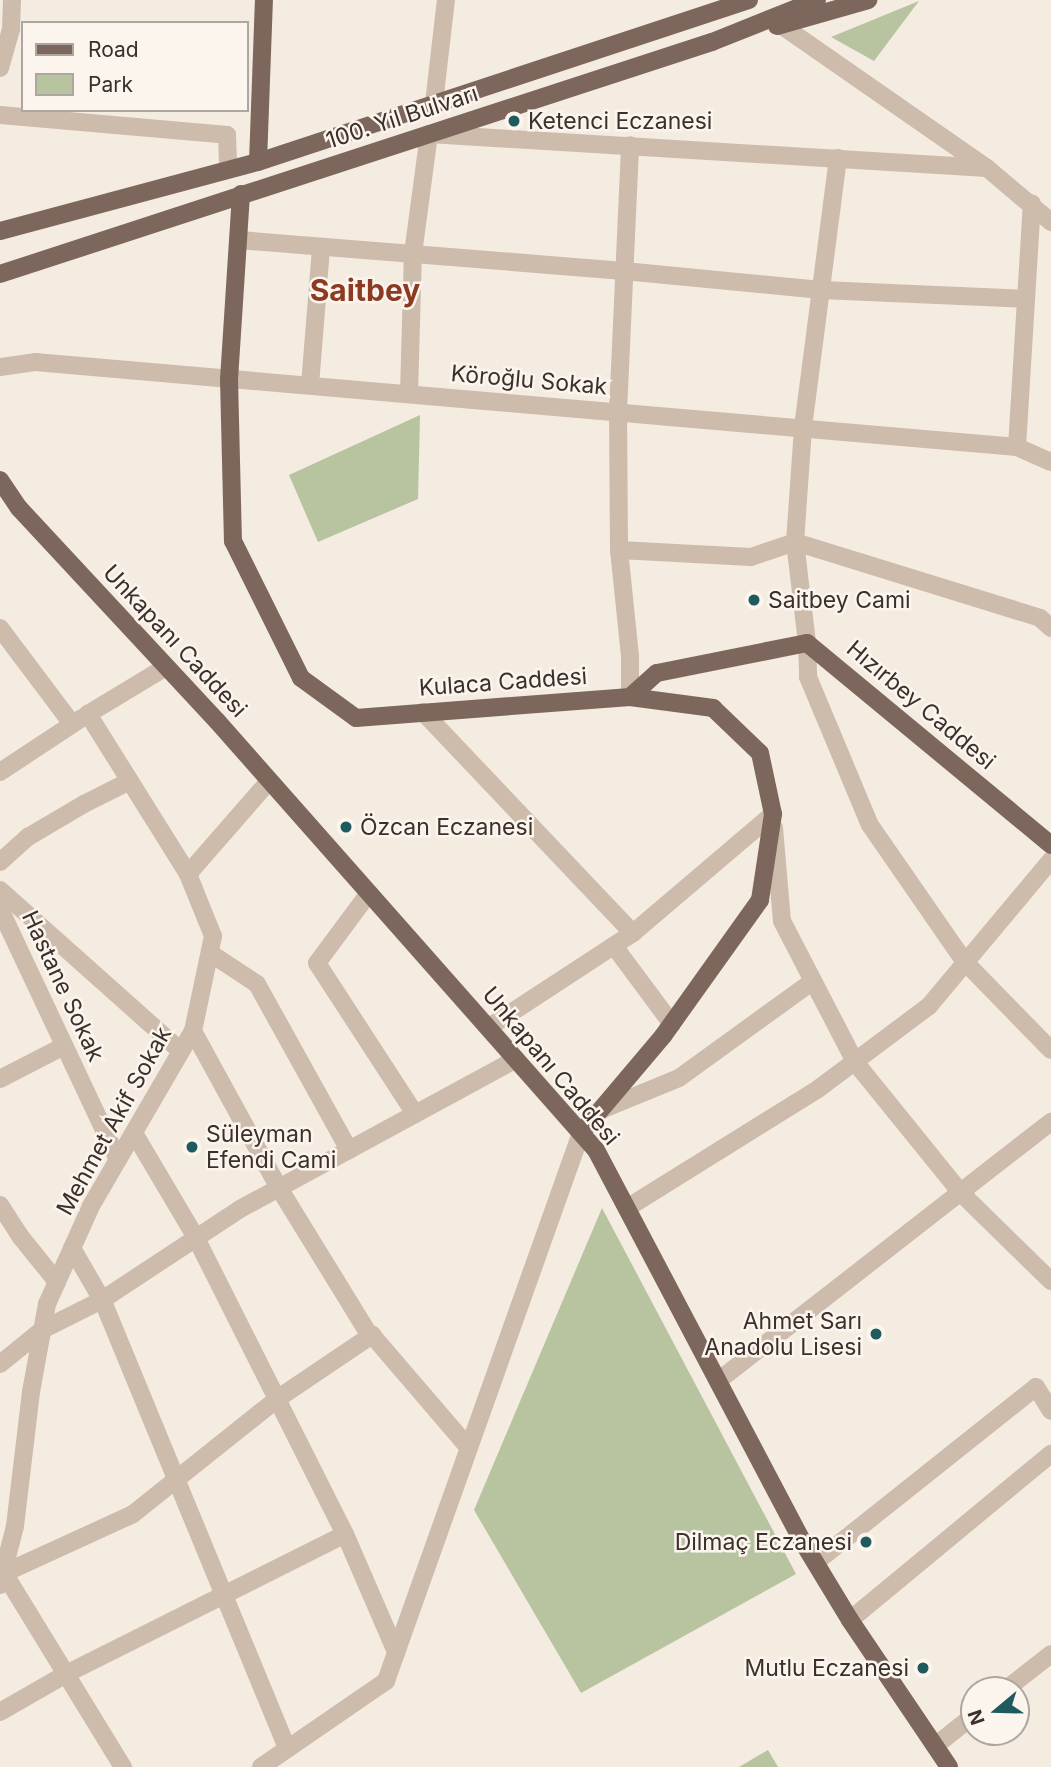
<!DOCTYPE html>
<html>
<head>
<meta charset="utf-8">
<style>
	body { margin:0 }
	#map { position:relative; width:1051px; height:1767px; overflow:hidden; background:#f4ebe1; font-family:Inter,sans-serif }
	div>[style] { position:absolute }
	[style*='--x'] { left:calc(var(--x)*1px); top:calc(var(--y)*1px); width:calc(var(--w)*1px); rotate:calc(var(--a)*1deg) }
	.green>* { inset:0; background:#b8c4a0 }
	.minor>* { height:18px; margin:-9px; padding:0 9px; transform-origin:9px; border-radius:9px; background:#cdbbac }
	.major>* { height:18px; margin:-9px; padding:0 9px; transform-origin:9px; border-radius:9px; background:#7d675c }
	.dots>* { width:19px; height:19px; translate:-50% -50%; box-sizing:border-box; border:4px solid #fbf5ee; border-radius:50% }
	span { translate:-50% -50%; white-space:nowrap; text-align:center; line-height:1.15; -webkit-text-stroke:5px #fbf5ee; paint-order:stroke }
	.street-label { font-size:23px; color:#3b302b }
	.poi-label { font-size:23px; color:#3b302b }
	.left { translate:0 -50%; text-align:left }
	.right { translate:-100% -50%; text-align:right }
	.district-label { font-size:30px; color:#8c3b22; font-weight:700 }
	.legend { position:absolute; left:21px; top:21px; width:228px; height:91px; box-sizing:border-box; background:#fbf5ee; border:2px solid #aea6a0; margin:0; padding:9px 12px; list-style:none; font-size:21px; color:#3b302b }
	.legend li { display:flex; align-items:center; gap:14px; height:35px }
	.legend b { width:35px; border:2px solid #aea6a0 }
	.north { position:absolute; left:960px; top:1676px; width:70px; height:70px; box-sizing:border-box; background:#fbf5ee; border:2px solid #aea6a0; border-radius:50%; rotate:251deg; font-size:19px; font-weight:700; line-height:28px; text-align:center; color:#3b302b }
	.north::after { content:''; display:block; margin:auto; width:24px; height:32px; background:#1f5a5e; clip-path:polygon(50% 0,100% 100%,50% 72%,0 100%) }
</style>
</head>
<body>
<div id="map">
	<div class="green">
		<i style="clip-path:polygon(919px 1px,874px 61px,831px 37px)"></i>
		<i style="clip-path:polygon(420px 415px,418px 499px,318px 542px,289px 475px)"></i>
		<i style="clip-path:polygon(602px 1208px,796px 1574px,581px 1693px,474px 1510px)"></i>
		<i style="clip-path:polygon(768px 1750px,778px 1767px,739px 1767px)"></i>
	</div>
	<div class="minor">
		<i style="--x:781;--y:25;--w:251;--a:34.8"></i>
		<i style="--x:987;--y:168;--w:84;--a:40.2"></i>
		<i style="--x:0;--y:68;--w:41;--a:-74.2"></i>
		<i style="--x:11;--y:29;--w:29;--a:-88"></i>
		<i style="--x:434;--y:103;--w:104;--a:-83.4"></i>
		<i style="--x:0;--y:115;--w:228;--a:5"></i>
		<i style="--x:227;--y:135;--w:34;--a:88"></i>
		<i style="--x:838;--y:158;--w:272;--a:97.4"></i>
		<i style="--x:803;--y:428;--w:114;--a:94"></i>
		<i style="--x:795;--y:542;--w:102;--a:83.2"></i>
		<i style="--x:807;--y:643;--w:34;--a:88"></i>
		<i style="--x:808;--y:677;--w:160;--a:67.3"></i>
		<i style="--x:870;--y:825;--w:167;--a:55.3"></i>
		<i style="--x:965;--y:962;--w:123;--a:45.7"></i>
		<i style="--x:239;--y:240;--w:386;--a:4.6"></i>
		<i style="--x:624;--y:271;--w:198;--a:5.5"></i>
		<i style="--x:821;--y:290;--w:205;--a:2.5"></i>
		<i style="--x:0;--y:367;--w:35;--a:-8"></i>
		<i style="--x:35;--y:362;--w:986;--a:4.95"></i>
		<i style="--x:1017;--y:447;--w:37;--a:24"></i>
		<i style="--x:310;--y:385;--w:138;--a:-85.4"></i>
		<i style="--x:409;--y:394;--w:140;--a:-88.4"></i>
		<i style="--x:413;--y:254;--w:121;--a:-82.4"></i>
		<i style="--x:429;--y:134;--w:559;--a:3.49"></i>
		<i style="--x:1017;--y:447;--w:244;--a:-86.5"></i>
		<i style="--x:795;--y:542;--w:257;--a:17.2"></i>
		<i style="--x:1040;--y:618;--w:15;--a:42"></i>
		<i style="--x:619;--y:550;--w:132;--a:3"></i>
		<i style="--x:751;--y:557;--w:46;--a:-18.8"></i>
		<i style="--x:0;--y:628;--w:120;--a:53.1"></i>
		<i style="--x:630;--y:697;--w:41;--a:-90"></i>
		<i style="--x:630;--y:656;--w:107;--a:-95.9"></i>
		<i style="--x:619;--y:550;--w:138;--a:-90.4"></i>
		<i style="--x:618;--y:412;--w:267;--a:-87.4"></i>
		<i style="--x:423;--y:712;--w:305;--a:46.5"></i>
		<i style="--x:633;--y:933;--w:173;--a:146.8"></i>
		<i style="--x:0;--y:772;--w:98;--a:-33.4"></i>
		<i style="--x:774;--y:828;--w:93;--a:85.1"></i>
		<i style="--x:782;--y:921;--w:159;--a:62.6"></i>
		<i style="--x:855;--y:1062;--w:169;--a:51"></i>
		<i style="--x:961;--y:1193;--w:126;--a:44.4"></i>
		<i style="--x:0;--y:862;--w:38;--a:-42"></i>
		<i style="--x:28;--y:837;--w:65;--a:-30.5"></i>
		<i style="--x:84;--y:804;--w:51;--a:-26.6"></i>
		<i style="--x:188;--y:874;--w:123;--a:-48.9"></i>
		<i style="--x:0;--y:890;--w:242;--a:41.7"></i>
		<i style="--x:369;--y:893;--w:87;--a:126.6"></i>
		<i style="--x:317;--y:963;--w:180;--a:57"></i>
		<i style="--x:0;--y:909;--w:277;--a:64.8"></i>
		<i style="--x:633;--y:933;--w:184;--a:-40.4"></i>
		<i style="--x:614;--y:946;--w:97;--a:53.4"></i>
		<i style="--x:210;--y:953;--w:56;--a:33.4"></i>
		<i style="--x:257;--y:984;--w:190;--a:61"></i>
		<i style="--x:193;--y:1031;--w:179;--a:61.3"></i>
		<i style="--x:279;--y:1188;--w:174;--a:58.4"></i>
		<i style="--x:0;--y:1079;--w:72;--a:-27.3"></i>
		<i style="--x:601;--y:1110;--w:84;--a:-22.3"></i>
		<i style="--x:679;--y:1078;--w:165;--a:-35.9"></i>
		<i style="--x:134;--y:1133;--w:122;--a:59.4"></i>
		<i style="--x:196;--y:1238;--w:331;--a:63.3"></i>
		<i style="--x:0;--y:1205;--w:37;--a:57"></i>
		<i style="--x:20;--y:1236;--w:59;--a:51.2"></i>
		<i style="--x:627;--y:1208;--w:225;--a:-31.9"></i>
		<i style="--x:818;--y:1089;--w:139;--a:-36.8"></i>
		<i style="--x:929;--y:1006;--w:190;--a:-50.1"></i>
		<i style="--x:0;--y:1364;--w:54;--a:-39"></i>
		<i style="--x:42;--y:1330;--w:67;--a:-26.6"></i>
		<i style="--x:102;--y:1300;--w:60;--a:-120"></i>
		<i style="--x:718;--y:1381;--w:422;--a:-37.9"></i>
		<i style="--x:816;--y:1562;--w:281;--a:-38.5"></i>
		<i style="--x:1036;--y:1387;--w:28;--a:58"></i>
		<i style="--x:4;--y:1573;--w:228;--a:58.5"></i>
		<i style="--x:0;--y:1575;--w:146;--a:-24.6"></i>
		<i style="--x:133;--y:1514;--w:184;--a:-38.6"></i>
		<i style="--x:277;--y:1399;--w:115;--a:-34"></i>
		<i style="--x:372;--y:1335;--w:149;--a:49.4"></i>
		<i style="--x:0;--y:1585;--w:61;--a:-75.7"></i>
		<i style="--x:15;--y:1526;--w:135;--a:-83.2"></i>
		<i style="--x:31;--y:1392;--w:89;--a:-79.7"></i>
		<i style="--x:47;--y:1304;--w:107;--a:-65.8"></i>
		<i style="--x:91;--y:1206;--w:203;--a:-59.8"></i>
		<i style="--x:193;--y:1031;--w:97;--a:-78.1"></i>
		<i style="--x:213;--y:936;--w:67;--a:-112"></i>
		<i style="--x:188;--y:874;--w:189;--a:-122"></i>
		<i style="--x:88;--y:714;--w:91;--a:-31.1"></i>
		<i style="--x:850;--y:1620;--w:261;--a:-39.6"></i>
		<i style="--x:1005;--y:1690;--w:58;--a:-38"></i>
		<i style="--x:0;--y:1712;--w:76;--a:-29.9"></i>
		<i style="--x:66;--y:1674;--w:312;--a:-26.6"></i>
		<i style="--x:345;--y:1534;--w:129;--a:66.6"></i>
		<i style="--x:935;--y:1746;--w:50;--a:-38.5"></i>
		<i style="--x:287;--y:1748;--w:485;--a:-112.4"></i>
		<i style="--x:102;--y:1300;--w:165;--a:-33.4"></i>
		<i style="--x:240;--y:1209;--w:314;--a:-28.5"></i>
		<i style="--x:261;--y:1767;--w:152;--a:-34.5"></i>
		<i style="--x:386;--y:1681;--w:582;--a:-70.41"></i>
	</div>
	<div class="major">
		<i style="--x:777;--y:26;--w:95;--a:-15.9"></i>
		<i style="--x:258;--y:162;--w:162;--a:-87.9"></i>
		<i style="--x:241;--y:194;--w:185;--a:93.7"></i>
		<i style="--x:229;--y:379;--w:162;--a:88.6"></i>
		<i style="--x:233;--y:541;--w:153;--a:63.6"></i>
		<i style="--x:301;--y:678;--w:68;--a:36"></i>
		<i style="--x:356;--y:718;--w:275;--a:-4.4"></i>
		<i style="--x:630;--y:697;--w:84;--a:7.5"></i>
		<i style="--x:713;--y:708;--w:65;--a:43.8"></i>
		<i style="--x:760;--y:753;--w:62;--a:78"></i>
		<i style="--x:773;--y:814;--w:87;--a:98.6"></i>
		<i style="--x:760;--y:900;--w:167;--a:125.5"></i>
		<i style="--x:663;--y:1036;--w:127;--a:130.2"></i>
		<i style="--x:0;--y:231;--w:267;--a:-15"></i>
		<i style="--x:258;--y:162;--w:517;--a:-18.26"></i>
		<i style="--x:0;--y:274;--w:749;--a:-18.05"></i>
		<i style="--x:712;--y:42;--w:113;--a:-21.8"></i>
		<i style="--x:0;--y:480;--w:34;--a:56"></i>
		<i style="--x:19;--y:508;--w:291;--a:47.1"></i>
		<i style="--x:217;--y:721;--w:572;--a:48.54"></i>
		<i style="--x:596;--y:1150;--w:446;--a:62.2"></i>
		<i style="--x:804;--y:1544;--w:89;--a:58.8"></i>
		<i style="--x:850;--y:1620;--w:177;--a:56"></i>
		<i style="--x:630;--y:697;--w:36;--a:-42"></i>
		<i style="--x:657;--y:673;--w:153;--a:-11.3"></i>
		<i style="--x:807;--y:643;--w:317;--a:39.6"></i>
	</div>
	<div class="dots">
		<i style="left:514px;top:121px;background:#1f5a5e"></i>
		<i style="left:754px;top:600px;background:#1f5a5e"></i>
		<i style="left:346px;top:827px;background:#1f5a5e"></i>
		<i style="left:192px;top:1147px;background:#1f5a5e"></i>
		<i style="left:876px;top:1334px;background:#1f5a5e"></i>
		<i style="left:866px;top:1542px;background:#1f5a5e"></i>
		<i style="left:923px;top:1668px;background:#1f5a5e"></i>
	</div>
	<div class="street-label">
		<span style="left:402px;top:117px;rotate:-18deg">100. Yıl Bulvarı</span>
		<span style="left:529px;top:380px;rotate:5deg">Köroğlu Sokak</span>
		<span style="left:175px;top:641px;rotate:47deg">Unkapanı Caddesi</span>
		<span style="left:503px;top:682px;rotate:-4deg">Kulaca Caddesi</span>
		<span style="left:921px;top:705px;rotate:40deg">Hızırbey Caddesi</span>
		<span style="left:63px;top:986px;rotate:65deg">Hastane Sokak</span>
		<span style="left:551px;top:1066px;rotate:50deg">Unkapanı Caddesi</span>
		<span style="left:114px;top:1121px;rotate:-61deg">Mehmet Akif Sokak</span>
	</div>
	<div class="poi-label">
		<span class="left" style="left:528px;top:121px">Ketenci Eczanesi</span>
		<span class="left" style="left:768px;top:600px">Saitbey Cami</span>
		<span class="left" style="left:360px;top:827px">Özcan Eczanesi</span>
		<span class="left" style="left:206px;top:1147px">Süleyman<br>Efendi Cami</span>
		<span class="right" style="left:862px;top:1334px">Ahmet Sarı<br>Anadolu Lisesi</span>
		<span class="right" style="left:852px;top:1542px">Dilmaç Eczanesi</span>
		<span class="right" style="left:909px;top:1668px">Mutlu Eczanesi</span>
	</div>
	<div class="district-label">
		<span style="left:365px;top:290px">Saitbey</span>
	</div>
	<ul class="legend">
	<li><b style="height:9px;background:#7d675c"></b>Road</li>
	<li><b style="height:19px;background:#b8c4a0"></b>Park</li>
	</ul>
	<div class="north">N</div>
</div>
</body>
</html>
